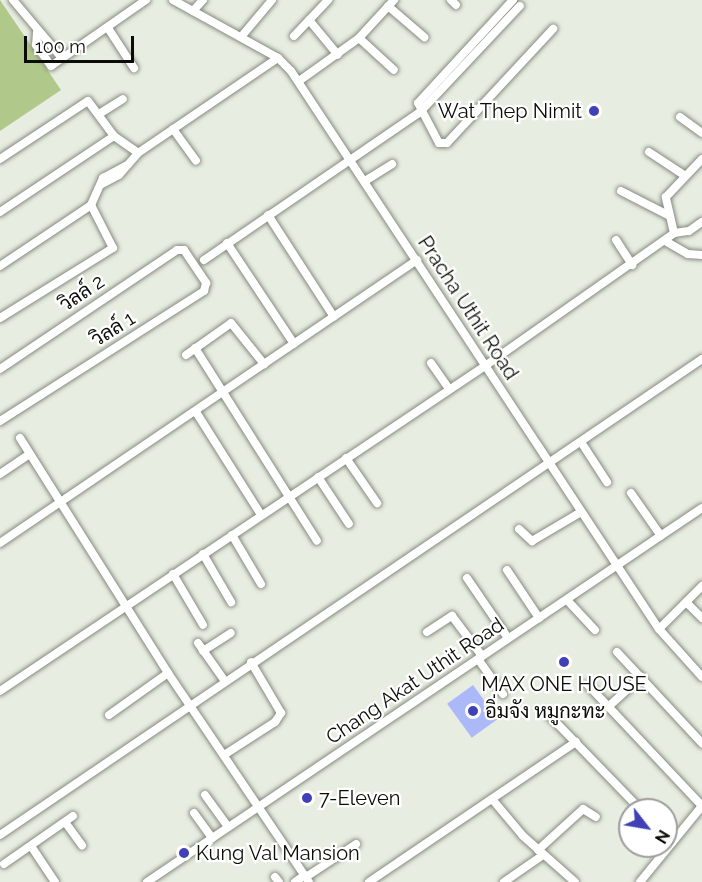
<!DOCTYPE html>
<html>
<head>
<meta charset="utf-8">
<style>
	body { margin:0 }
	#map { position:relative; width:702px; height:882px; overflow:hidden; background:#e8ede1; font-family:Raleway,Sarabun,sans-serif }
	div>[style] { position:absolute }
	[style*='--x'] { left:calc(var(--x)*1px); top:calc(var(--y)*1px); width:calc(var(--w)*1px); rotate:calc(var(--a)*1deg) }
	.green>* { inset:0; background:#b0c98a }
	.building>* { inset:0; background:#acb9f9; transform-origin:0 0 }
	.roads { filter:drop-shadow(0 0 2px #868b80) drop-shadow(0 0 2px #868b80) }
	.minor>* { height:8px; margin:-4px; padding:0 4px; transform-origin:4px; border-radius:4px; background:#fff }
	.dots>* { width:16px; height:16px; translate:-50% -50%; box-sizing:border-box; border:3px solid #fff; border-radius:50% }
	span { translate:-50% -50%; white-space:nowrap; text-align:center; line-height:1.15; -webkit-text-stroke:4.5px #fff; paint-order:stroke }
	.poi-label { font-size:20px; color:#0b0c08 }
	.right { translate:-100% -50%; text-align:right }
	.left { translate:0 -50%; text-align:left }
	.street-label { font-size:20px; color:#0b0c08 }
	.north { position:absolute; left:618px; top:798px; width:60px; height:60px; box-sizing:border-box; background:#fff; border:2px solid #9d9e9c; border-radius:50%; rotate:121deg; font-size:16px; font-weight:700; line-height:24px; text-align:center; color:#0b0c08 }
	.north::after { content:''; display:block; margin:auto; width:21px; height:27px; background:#4041b6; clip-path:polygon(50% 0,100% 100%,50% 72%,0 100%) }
	.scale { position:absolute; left:24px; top:36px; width:110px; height:27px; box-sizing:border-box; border:3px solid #0b0c08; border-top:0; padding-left:8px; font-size:18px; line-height:21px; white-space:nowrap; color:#0b0c08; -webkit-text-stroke:4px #fff; paint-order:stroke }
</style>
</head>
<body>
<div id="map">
	<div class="green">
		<i style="clip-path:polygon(0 0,61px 90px,0 131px)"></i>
	</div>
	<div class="building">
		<i style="left:473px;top:685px;width:42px;height:32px;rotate:54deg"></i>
	</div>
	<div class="roads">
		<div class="minor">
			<i style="--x:13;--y:0;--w:76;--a:49.8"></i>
			<i style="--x:173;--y:0;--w:120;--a:28.9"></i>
			<i style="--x:278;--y:58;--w:18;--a:45"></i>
			<i style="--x:291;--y:71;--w:668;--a:56.6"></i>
			<i style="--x:659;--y:629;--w:64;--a:48.1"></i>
			<i style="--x:451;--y:0;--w:7;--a:45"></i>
			<i style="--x:513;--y:0;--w:140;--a:132.7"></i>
			<i style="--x:418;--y:103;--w:45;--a:62.3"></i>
			<i style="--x:439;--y:143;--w:8;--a:0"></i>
			<i style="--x:447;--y:143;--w:156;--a:-47.1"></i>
			<i style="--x:388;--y:6;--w:48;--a:40.7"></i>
			<i style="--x:193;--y:11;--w:15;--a:-48"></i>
			<i style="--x:309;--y:20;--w:45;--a:50.4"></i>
			<i style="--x:108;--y:28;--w:48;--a:57"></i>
			<i style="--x:37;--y:32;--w:13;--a:94"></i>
			<i style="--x:36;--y:45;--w:26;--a:54"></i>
			<i style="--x:51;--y:66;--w:116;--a:-34.8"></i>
			<i style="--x:294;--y:36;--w:50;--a:-46.6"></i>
			<i style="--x:241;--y:37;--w:48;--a:-50"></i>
			<i style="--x:359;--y:38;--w:47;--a:42.4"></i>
			<i style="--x:299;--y:81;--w:74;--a:-35.6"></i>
			<i style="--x:359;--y:38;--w:52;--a:-47.4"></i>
			<i style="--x:99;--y:114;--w:28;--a:-32"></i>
			<i style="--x:680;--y:117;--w:27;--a:36"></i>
			<i style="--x:173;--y:129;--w:39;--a:54"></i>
			<i style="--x:649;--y:152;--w:42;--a:33.3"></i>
			<i style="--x:0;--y:159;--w:105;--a:-33.4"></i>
			<i style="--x:88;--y:101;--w:44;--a:53.4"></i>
			<i style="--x:114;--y:136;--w:29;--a:35"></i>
			<i style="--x:365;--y:181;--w:32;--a:-32"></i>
			<i style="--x:102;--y:184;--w:19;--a:-28"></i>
			<i style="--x:119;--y:175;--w:29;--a:-49"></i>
			<i style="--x:138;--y:153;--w:169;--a:-34.2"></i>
			<i style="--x:621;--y:191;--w:53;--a:27.1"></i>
			<i style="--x:0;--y:212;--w:137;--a:-33.7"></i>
			<i style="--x:268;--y:215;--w:121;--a:57.1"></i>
			<i style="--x:674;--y:233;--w:37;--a:-103"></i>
			<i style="--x:666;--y:197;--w:52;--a:-46.5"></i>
			<i style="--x:616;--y:240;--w:30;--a:57"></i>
			<i style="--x:667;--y:242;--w:24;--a:30"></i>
			<i style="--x:688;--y:254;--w:14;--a:4"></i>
			<i style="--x:227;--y:243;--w:121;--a:56.4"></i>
			<i style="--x:204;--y:260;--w:260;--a:-34.4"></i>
			<i style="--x:419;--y:113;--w:147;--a:-46.7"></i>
			<i style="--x:0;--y:266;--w:110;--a:-33.8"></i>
			<i style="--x:91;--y:205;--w:30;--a:-66"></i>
			<i style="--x:103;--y:178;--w:27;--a:-28"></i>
			<i style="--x:0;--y:318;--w:133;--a:-31.8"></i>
			<i style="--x:113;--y:248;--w:48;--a:-117.1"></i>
			<i style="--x:195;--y:348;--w:228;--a:57.7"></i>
			<i style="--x:186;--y:355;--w:55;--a:-35.4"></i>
			<i style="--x:231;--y:323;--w:53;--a:51.2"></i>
			<i style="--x:431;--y:363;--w:32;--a:55"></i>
			<i style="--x:0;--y:369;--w:213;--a:-33.9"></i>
			<i style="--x:177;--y:250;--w:7;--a:0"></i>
			<i style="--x:184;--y:250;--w:40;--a:56"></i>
			<i style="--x:206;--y:283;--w:8;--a:104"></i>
			<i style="--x:204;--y:291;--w:242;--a:147.5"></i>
			<i style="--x:196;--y:412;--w:122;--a:57.7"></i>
			<i style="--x:20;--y:438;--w:278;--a:57.8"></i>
			<i style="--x:168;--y:673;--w:252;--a:56"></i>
			<i style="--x:581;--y:442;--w:48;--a:57"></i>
			<i style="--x:346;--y:458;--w:55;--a:55.4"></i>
			<i style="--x:0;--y:474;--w:36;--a:-34"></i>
			<i style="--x:318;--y:477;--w:56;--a:56.6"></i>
			<i style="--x:631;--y:493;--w:52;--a:55.1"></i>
			<i style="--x:519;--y:529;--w:18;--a:43"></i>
			<i style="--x:532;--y:541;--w:57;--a:-30.6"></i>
			<i style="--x:232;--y:535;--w:57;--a:59.4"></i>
			<i style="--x:0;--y:543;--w:504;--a:-34.16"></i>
			<i style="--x:203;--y:554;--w:56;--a:59.7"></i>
			<i style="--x:507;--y:570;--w:58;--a:56.3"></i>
			<i style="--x:173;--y:574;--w:59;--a:59.5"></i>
			<i style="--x:467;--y:578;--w:73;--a:55.7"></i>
			<i style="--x:567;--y:600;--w:41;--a:47"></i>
			<i style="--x:686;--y:602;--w:23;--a:45"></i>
			<i style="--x:659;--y:629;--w:61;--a:-45"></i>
			<i style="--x:427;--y:632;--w:30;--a:-33"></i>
			<i style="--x:452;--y:616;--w:50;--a:53.1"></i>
			<i style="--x:198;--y:643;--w:45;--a:54.9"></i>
			<i style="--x:203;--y:651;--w:33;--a:-33"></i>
			<i style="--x:617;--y:652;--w:125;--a:47"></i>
			<i style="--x:478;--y:659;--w:43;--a:54.5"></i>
			<i style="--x:588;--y:685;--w:166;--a:46.7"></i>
			<i style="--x:702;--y:806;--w:98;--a:129.2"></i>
			<i style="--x:0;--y:691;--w:584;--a:-33.83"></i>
			<i style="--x:485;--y:366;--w:231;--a:-35.1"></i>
			<i style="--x:674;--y:233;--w:15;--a:-8"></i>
			<i style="--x:689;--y:231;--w:16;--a:-35"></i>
			<i style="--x:608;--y:707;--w:45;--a:-42.3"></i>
			<i style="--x:547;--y:713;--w:135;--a:45.9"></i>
			<i style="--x:109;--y:715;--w:72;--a:-35.4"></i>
			<i style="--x:224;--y:755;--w:61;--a:-32.9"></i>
			<i style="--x:275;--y:722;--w:11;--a:-56"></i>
			<i style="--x:281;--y:713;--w:59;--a:-120.5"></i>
			<i style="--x:205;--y:795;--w:39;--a:54"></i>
			<i style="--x:492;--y:799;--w:48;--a:50"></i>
			<i style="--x:523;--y:836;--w:69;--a:41.5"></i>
			<i style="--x:194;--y:813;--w:31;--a:54"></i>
			<i style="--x:65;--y:822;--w:29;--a:54"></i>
			<i style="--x:0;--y:835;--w:848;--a:-34.14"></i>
			<i style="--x:31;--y:846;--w:43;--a:56.3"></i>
			<i style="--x:538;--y:850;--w:61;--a:-42.3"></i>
			<i style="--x:583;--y:809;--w:15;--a:32"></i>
			<i style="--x:4;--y:864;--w:84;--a:-34.8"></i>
			<i style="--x:275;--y:877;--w:6;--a:51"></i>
			<i style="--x:306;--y:877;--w:60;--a:-33.4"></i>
			<i style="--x:147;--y:882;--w:669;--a:-33.98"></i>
			<i style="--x:295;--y:882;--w:12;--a:-35"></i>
			<i style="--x:369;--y:882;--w:250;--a:-34.1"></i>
			<i style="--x:504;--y:882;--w:47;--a:-34.7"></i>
		</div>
	</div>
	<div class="dots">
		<i style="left:594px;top:111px;background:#4041b6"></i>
		<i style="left:564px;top:662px;background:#4041b6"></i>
		<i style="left:473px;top:711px;background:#4041b6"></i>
		<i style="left:307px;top:798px;background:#4041b6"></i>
		<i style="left:184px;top:853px;background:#4041b6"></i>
	</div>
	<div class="poi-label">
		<span class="right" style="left:582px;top:111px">Wat Thep Nimit</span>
		<span style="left:564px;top:684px">MAX ONE HOUSE</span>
		<span class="left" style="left:485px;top:711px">อิ่มจัง หมูกะทะ</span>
		<span class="left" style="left:319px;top:798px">7-Eleven</span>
		<span class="left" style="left:196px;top:853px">Kung Val Mansion</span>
	</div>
	<div class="street-label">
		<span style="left:82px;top:293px;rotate:-34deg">วิลล์ 2</span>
		<span style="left:468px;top:308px;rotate:57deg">Pracha Uthit Road</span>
		<span style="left:113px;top:329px;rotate:-32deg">วิลล์ 1</span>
		<span style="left:415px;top:681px;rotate:-34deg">Chang Akat Uthit Road</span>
	</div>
	<div class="north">N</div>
	<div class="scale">100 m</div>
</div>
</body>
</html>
